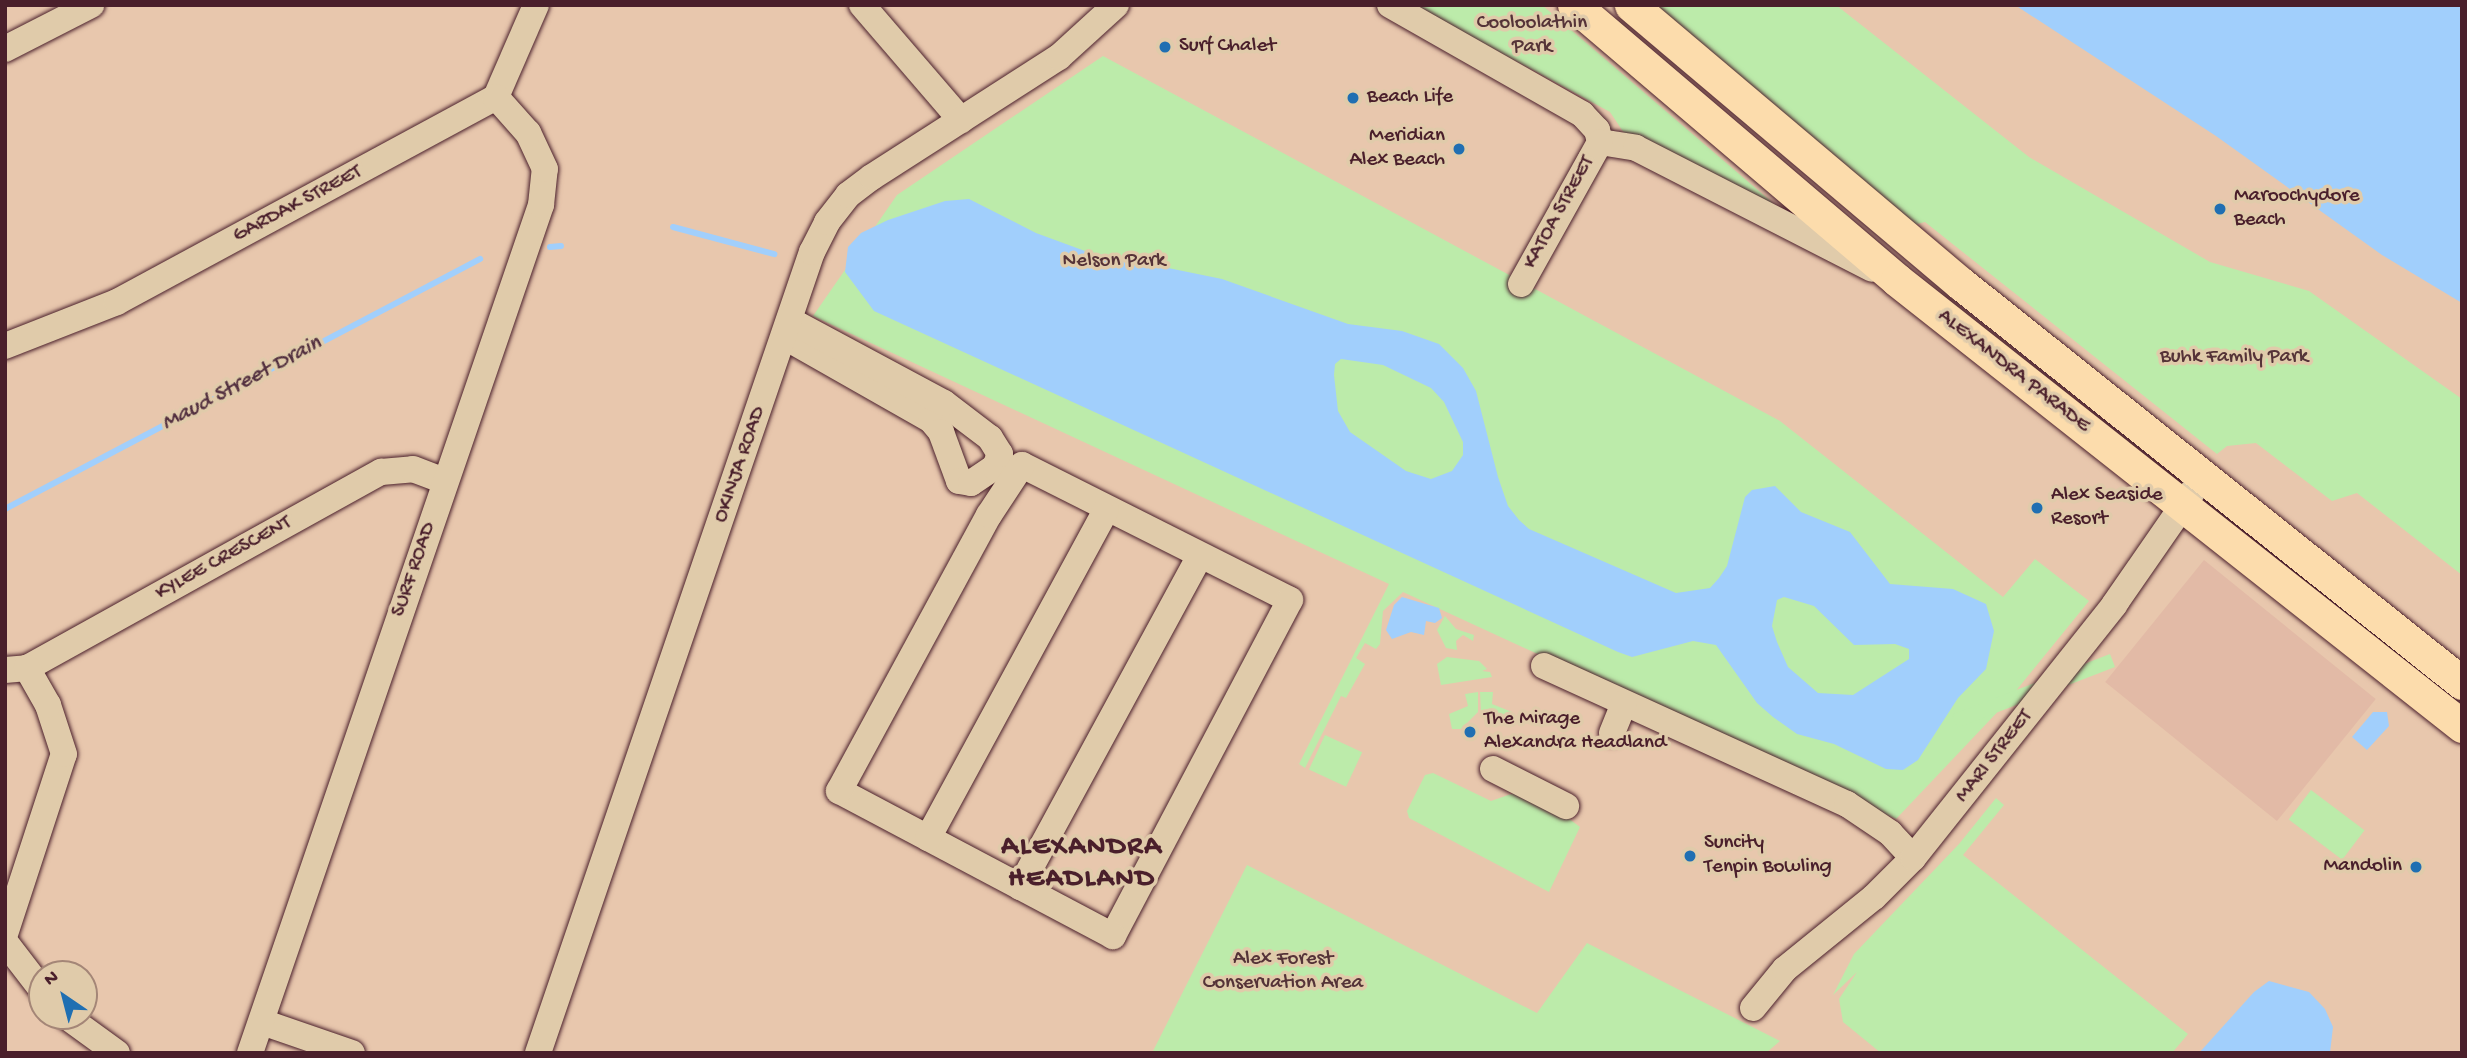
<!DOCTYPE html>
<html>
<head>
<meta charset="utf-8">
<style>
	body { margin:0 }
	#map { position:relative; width:2467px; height:1058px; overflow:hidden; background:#e8c7ad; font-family:"Gochi Hand",sans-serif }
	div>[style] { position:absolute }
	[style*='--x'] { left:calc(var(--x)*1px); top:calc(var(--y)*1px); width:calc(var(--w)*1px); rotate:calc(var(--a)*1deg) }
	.built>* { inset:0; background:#e2baa6; transform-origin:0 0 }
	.green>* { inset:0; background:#bcebaa; transform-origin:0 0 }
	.water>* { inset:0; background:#a1cffc }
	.stream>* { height:6px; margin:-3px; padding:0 3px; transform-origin:3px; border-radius:3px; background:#a1cffc }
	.roads { filter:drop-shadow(0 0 2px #4a1f2b) drop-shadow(0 0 2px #4a1f2b) }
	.minor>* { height:26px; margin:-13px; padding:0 13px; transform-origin:13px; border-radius:13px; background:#e0cbaa }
	.major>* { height:33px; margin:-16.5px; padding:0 16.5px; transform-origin:16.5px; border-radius:16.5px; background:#fcdcac }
	.dots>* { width:19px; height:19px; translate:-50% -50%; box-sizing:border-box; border:4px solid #e0cbaa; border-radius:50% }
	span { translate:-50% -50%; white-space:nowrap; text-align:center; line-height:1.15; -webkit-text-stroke:7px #e0cbaa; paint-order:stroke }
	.park-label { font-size:21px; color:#553338 }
	.poi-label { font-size:21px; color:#4a1f2b }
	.left { translate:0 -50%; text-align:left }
	.right { translate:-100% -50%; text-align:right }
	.street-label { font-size:21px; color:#4a1f2b }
	.water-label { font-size:23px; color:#533140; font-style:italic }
	.district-label { font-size:28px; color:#4a1f2b; font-weight:700; letter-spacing:2px }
	.frame { position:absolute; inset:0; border:7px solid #4a1f2b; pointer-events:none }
	.north { position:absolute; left:28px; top:960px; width:70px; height:70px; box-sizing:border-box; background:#e0cbaa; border:2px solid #a48677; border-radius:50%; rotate:325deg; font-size:19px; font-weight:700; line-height:28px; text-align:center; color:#4a1f2b }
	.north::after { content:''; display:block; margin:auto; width:24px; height:32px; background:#1f6fb2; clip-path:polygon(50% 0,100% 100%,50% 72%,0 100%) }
</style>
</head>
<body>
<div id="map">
	<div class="built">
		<i style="left:2204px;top:560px;width:221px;height:157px;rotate:39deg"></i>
	</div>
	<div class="green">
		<i style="clip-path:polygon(1413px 5px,1542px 5px,1787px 215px,1624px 133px,1610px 112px)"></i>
		<i style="clip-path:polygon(1649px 5px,1836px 5px,2029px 157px,2210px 262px,2309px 291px,2462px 399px,2462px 575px,2357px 493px,2332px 501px,2256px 443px,2227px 446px,2217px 454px,1925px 222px,1913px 225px)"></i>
		<i style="clip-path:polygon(1103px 56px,1780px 421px,2003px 597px,2035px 559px,2089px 601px,2006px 703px,1896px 819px,1403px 592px,1383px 611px,1380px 644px,1376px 649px,1365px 643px,1356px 658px,1365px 664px,1346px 698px,1341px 696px,1305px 768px,1299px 764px,1389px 584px,813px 316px,897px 195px)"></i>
		<i style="clip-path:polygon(1445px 616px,1456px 629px,1474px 635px,1473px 641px,1463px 635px,1456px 641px,1457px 650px,1446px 648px,1437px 630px)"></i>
		<i style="left:2110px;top:654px;width:14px;height:169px;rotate:69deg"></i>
		<i style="clip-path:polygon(1447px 657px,1479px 661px,1487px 669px,1482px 671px,1490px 672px,1492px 677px,1441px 685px,1437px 664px)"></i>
		<i style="clip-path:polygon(1478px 692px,1478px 712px,1461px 729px,1452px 729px,1449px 714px,1468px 706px,1465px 694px)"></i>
		<i style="clip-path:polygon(1480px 692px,1493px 692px,1492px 704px,1512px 712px,1504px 726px,1481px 713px)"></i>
		<i style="left:1325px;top:735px;width:41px;height:38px;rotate:25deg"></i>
		<i style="clip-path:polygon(1433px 773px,1491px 801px,1514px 793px,1560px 812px,1580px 827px,1549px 892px,1409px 818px,1407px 811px,1425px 775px)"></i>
		<i style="left:2311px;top:790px;width:67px;height:37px;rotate:37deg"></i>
		<i style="clip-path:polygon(1996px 798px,2004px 805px,1963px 855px,2188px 1034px,2172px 1053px,1881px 1053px,1843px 1022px,1839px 999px,1857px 972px,1833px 995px,1854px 954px,1959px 844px)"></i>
		<i style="clip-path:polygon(1247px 865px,1537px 1013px,1587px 943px,1780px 1041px,1766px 1053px,1152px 1053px)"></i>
	</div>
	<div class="water">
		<i style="clip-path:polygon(2015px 5px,2462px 5px,2462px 303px,2382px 255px,2216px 136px)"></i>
		<i style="clip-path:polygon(evenodd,969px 199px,1036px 233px,1085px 251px,1222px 279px,1348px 324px,1402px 331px,1439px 344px,1463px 368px,1476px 391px,1498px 477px,1508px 506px,1519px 520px,1529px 529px,1676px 593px,1710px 588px,1719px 578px,1727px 566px,1745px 497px,1752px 490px,1775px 486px,1801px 512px,1850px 532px,1890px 584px,1953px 589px,1986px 604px,1994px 631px,1986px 669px,1958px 698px,1918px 760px,1903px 770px,1886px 769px,1834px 744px,1797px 734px,1773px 717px,1757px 703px,1716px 645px,1693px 641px,1632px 657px,1618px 652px,874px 311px,845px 272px,848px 247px,861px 233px,888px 220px,945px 201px,969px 199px,1341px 359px,1383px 365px,1431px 388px,1444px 402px,1463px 442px,1463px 455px,1452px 471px,1431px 479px,1406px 471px,1350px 432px,1338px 411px,1334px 375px,1335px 364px,1341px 359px,969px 199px,1784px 597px,1814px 606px,1854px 645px,1895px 644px,1909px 649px,1909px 659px,1853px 695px,1818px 693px,1788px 667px,1777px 642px,1772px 626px,1777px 600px,1784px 597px)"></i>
		<i style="clip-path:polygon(1402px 597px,1439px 608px,1442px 618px,1435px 623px,1426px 621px,1424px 635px,1411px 632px,1392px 639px,1386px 630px,1394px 605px)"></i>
		<i style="clip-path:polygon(2373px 712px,2387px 712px,2389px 726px,2367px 750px,2352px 737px)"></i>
		<i style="clip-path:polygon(2269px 981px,2309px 992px,2325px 1009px,2333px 1027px,2330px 1053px,2199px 1053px,2254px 992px)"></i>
	</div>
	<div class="stream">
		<i style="--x:673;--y:227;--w:105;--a:15"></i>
		<i style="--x:550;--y:247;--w:11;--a:-5"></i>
		<i style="--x:5;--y:509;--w:537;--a:-27.76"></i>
	</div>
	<div class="roads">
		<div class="minor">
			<i style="--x:862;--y:5;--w:152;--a:49.3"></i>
			<i style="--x:1390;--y:5;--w:221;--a:29.6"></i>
			<i style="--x:1582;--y:114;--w:22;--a:47"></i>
			<i style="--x:1597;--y:130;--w:12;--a:76"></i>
			<i style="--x:5;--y:49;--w:97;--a:-27.1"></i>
			<i style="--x:1600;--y:142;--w:36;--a:9"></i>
			<i style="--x:1636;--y:148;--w:265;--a:27.1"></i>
			<i style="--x:1521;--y:284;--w:162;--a:-60.9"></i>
			<i style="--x:785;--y:337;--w:168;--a:29.6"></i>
			<i style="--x:931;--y:420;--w:16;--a:50"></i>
			<i style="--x:941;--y:432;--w:52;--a:69.8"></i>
			<i style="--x:959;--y:481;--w:12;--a:9"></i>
			<i style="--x:971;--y:483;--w:29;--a:-34"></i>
			<i style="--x:995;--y:467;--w:14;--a:-69"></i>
			<i style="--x:1000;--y:454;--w:19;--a:-122"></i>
			<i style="--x:990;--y:438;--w:58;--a:-142.7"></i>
			<i style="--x:944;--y:403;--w:174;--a:-151.8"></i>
			<i style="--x:5;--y:346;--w:120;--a:-21.4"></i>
			<i style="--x:117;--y:302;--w:431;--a:-28.4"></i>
			<i style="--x:496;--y:97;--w:100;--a:-66.5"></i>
			<i style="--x:1022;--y:465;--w:300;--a:26.7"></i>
			<i style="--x:1290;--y:600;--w:380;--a:117.8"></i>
			<i style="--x:1113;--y:936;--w:310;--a:-152.1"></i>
			<i style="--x:839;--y:791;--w:314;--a:-61.5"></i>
			<i style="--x:989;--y:515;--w:60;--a:-56.6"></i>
			<i style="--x:1544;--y:666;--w:333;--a:24.5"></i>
			<i style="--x:1847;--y:804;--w:52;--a:34"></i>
			<i style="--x:1890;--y:833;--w:34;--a:47"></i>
			<i style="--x:5;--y:670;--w:22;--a:-5"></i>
			<i style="--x:27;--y:668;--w:405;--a:-29"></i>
			<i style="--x:381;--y:472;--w:32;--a:-5"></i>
			<i style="--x:413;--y:469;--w:34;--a:21"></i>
			<i style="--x:1612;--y:733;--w:32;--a:-68"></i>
			<i style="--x:1493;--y:769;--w:82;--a:26.9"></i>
			<i style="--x:928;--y:838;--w:373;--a:-61.5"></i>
			<i style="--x:1020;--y:887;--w:377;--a:-61.5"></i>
			<i style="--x:5;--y:934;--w:189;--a:-71.9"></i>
			<i style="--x:64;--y:754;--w:52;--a:-108.1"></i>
			<i style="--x:48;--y:705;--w:43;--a:-119.6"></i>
			<i style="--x:5;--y:942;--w:61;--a:52.4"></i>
			<i style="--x:1753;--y:1008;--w:50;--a:-50.6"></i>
			<i style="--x:1785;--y:969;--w:114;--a:-39"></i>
			<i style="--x:1874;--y:897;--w:55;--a:-45"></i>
			<i style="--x:1913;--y:858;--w:323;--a:-51.5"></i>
			<i style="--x:2114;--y:605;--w:139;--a:-55.3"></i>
			<i style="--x:66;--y:1016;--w:63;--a:36"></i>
			<i style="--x:262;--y:1022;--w:95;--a:19"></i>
			<i style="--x:250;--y:1053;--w:897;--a:-71.06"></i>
			<i style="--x:541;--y:205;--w:36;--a:-84"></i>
			<i style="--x:545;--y:169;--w:40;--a:-115"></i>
			<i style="--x:528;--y:133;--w:48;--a:-131.6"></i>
			<i style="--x:538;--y:1053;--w:847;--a:-71.12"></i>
			<i style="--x:812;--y:252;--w:34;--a:-63"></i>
			<i style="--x:827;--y:222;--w:34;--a:-52"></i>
			<i style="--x:848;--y:195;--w:30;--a:-37"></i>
			<i style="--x:872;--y:177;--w:222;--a:-32.7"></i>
			<i style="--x:1059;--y:57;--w:77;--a:-42.4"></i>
		</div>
		<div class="major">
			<i style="--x:1574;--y:5;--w:424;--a:40.4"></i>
			<i style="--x:1897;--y:280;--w:720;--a:38.29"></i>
			<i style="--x:1631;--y:5;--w:431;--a:40.2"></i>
			<i style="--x:1960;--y:283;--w:642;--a:38.55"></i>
		</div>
	</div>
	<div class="dots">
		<i style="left:1165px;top:47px;background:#1f6fb2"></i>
		<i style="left:1353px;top:98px;background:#1f6fb2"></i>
		<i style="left:1459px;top:149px;background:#1f6fb2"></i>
		<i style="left:2220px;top:209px;background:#1f6fb2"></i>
		<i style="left:2037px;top:508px;background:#1f6fb2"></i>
		<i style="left:1470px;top:732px;background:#1f6fb2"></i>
		<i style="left:1690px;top:856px;background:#1f6fb2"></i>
		<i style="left:2416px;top:867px;background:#1f6fb2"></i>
	</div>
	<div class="park-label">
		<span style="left:1532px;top:36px">Cooloolathin<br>Park</span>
		<span style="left:1114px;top:262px">Nelson Park</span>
		<span style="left:2234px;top:358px">Buhk Family Park</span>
		<span style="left:1283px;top:972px">Alex Forest<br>Conservation Area</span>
	</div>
	<div class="poi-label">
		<span class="left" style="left:1179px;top:47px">Surf Chalet</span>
		<span class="left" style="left:1367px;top:98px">Beach Life</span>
		<span class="right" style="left:1445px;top:149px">Meridian<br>Alex Beach</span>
		<span class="left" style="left:2234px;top:209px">Maroochydore<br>Beach</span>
		<span class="left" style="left:2051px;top:508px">Alex Seaside<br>Resort</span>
		<span class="left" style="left:1484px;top:732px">The Mirage<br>Alexandra Headland</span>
		<span class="left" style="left:1704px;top:856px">Suncity<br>Tenpin Bowling</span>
		<span class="right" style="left:2402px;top:867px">Mandolin</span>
	</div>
	<div class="street-label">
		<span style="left:298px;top:205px;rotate:-28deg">GARDAK STREET</span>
		<span style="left:1560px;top:213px;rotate:-61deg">KATOA STREET</span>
		<span style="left:2013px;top:372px;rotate:38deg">ALEXANDRA PARADE</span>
		<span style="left:741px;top:465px;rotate:-71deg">OKINJA ROAD</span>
		<span style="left:224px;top:559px;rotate:-29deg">KYLEE CRESCENT</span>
		<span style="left:415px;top:570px;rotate:-71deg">SURF ROAD</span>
		<span style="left:1995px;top:757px;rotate:-52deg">MARI STREET</span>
	</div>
	<div class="water-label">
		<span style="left:242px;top:384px;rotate:-28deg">Maud Street Drain</span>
	</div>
	<div class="district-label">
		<span style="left:1082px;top:864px">ALEXANDRA<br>HEADLAND</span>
	</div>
	<div class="frame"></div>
	<div class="north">N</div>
</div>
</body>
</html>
